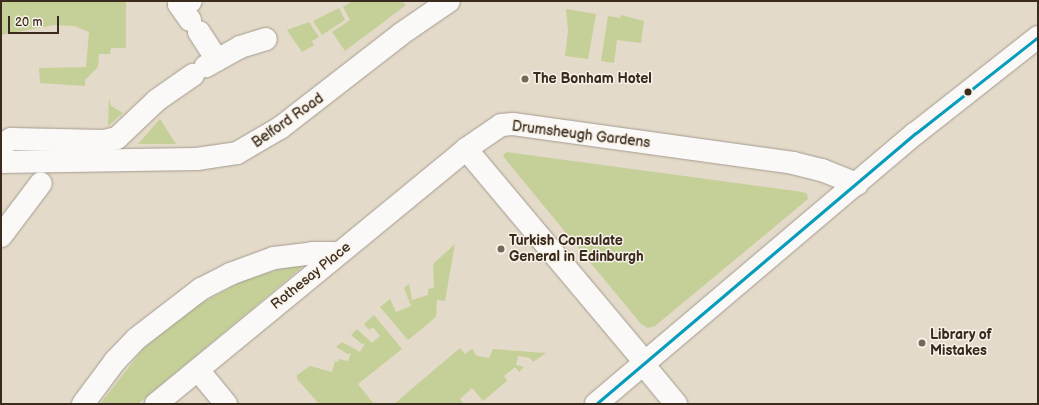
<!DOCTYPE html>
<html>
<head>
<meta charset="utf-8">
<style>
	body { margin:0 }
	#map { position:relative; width:1039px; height:405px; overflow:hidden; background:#e4dac9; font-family:"Balsamiq Sans",sans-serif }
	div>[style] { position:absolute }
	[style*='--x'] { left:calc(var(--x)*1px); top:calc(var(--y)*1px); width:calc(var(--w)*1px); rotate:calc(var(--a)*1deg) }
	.green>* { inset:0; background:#c4d097 }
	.roads { filter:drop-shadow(0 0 1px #a39b90) drop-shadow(0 0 1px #a39b90) }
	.minor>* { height:22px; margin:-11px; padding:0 11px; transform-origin:11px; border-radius:11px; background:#fbf9f7 }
	.bus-1>* { height:3px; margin:-1.5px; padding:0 1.5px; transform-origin:1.5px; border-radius:1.5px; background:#069cbc }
	.dots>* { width:11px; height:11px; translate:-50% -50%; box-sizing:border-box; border:2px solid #f7f3e8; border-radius:50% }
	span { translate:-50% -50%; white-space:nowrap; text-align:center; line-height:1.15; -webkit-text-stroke:3px #f7f3e8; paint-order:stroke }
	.poi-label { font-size:14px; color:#3b2a1e; font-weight:700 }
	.left { translate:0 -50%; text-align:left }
	.street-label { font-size:14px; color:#3b2a1e }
	.frame { position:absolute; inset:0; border:2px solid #3b2a1e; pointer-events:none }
	.scale { position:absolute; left:8px; top:16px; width:51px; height:18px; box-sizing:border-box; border:2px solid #3b2a1e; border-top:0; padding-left:5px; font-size:12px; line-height:14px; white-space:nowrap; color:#3b2a1e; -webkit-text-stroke:3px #f7f3e8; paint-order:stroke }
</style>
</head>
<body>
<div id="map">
	<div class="green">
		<i style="clip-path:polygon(1px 1px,126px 1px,126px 48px,111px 48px,110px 54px,99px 54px,98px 67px,85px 80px,85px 86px,40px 83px,39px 68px,86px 67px,89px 32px,75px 26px,55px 25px,1px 35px)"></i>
		<i style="clip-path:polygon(352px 1px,402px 1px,406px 5px,345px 51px,332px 32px,350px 20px,343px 7px)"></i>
		<i style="clip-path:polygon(339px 8px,345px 20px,322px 35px,313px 21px)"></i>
		<i style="clip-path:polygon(566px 9px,596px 14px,588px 59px,565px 56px,568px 31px)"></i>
		<i style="clip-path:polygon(621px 15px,644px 21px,641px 43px,617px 40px,614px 63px,601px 61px,608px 16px,620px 18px)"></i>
		<i style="clip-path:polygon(309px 22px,319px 37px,312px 41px,314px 45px,302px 52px,287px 30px)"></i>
		<i style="clip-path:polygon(109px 98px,111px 106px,123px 113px,108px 126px)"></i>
		<i style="clip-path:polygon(160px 119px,176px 144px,138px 144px)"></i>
		<i style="clip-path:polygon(507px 152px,803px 192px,807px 194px,808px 199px,655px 326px,648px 328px,641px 324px,506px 160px,503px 155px)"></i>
		<i style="clip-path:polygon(455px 244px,445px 301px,437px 300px,436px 317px,408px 340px,380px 307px,390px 299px,396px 312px,411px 306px,404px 288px,409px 284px,412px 300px,428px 295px,428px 289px,434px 288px,433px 264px)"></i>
		<i style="clip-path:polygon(296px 264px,301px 265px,301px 268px,138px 404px,100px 404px,143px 349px,194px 307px,243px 281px)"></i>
		<i style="clip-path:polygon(374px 315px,402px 349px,358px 384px,374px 404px,319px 404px,297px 379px,297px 375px,310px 366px,332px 372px,335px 361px,338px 362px,339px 359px,348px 361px,351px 353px,348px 354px,336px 347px,342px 342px,360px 352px,365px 343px,362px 344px,351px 335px,357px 329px,372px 343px,380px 336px,373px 327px,369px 330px,364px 324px)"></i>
		<i style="clip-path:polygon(460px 348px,465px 354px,472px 349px,477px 356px,489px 358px,493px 349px,546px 353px,533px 362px,530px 358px,518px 356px,516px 365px,524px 367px,519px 372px,515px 367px,504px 376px,507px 381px,483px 401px,472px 388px,460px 399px,464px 404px,394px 404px)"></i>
	</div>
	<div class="roads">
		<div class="minor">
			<i style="--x:190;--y:20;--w:19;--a:-125"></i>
			<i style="--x:179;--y:4;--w:12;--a:-14"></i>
			<i style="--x:199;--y:32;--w:33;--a:57"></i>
			<i style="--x:217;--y:60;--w:13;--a:151"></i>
			<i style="--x:217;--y:60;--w:26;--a:-29"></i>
			<i style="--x:240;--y:47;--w:27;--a:-17"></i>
			<i style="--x:1;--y:145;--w:12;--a:-31"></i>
			<i style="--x:11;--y:139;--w:93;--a:1.2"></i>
			<i style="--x:104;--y:141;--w:13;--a:-13"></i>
			<i style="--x:117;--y:138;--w:55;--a:-43.5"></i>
			<i style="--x:157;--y:100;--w:44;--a:-34.8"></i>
			<i style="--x:466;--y:149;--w:278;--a:50"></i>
			<i style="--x:1;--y:162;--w:196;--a:-0.9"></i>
			<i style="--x:197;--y:159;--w:40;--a:-8.5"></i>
			<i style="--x:237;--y:153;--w:50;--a:-30.2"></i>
			<i style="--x:280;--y:128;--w:153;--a:-37.8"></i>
			<i style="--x:401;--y:34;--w:58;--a:-34.5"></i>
			<i style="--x:1;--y:236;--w:66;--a:-53"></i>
			<i style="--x:643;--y:364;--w:52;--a:50.5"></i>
			<i style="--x:198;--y:370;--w:44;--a:50.5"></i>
			<i style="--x:83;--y:404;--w:54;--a:-53.3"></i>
			<i style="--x:115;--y:361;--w:30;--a:-46"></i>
			<i style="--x:136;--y:339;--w:82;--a:-37.6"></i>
			<i style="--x:201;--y:289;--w:33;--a:-27"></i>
			<i style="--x:230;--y:274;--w:47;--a:-20"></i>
			<i style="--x:274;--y:258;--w:38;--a:-7"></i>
			<i style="--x:312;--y:253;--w:27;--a:0"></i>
			<i style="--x:156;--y:404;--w:401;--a:-39.4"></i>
			<i style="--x:466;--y:149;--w:42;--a:-34.4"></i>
			<i style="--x:501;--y:125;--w:12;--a:-5"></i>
			<i style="--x:513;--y:124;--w:283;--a:7.9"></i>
			<i style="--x:793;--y:163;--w:30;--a:14"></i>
			<i style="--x:822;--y:170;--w:38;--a:22"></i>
			<i style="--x:596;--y:404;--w:419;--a:-40.3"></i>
			<i style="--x:916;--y:133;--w:155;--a:-38.2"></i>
		</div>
	</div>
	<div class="bus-1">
		<i style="--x:596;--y:404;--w:419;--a:-40.3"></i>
		<i style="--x:916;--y:133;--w:155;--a:-38.2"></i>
	</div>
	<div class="dots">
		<i style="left:525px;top:79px;background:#76685a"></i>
		<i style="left:968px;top:92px;background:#3b2a1e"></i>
		<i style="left:501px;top:249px;background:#76685a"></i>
		<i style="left:922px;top:343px;background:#76685a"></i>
	</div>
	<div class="poi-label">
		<span class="left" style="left:533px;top:79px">The Bonham Hotel</span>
		<span class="left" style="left:509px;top:249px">Turkish Consulate<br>General in Edinburgh</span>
		<span class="left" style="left:930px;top:343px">Library of<br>Mistakes</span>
	</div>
	<div class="street-label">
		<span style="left:288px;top:121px;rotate:-35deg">Belford Road</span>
		<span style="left:581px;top:135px;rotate:7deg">Drumsheugh Gardens</span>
		<span style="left:311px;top:276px;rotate:-39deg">Rothesay Place</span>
	</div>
	<div class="frame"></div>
	<div class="scale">20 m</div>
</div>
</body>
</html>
